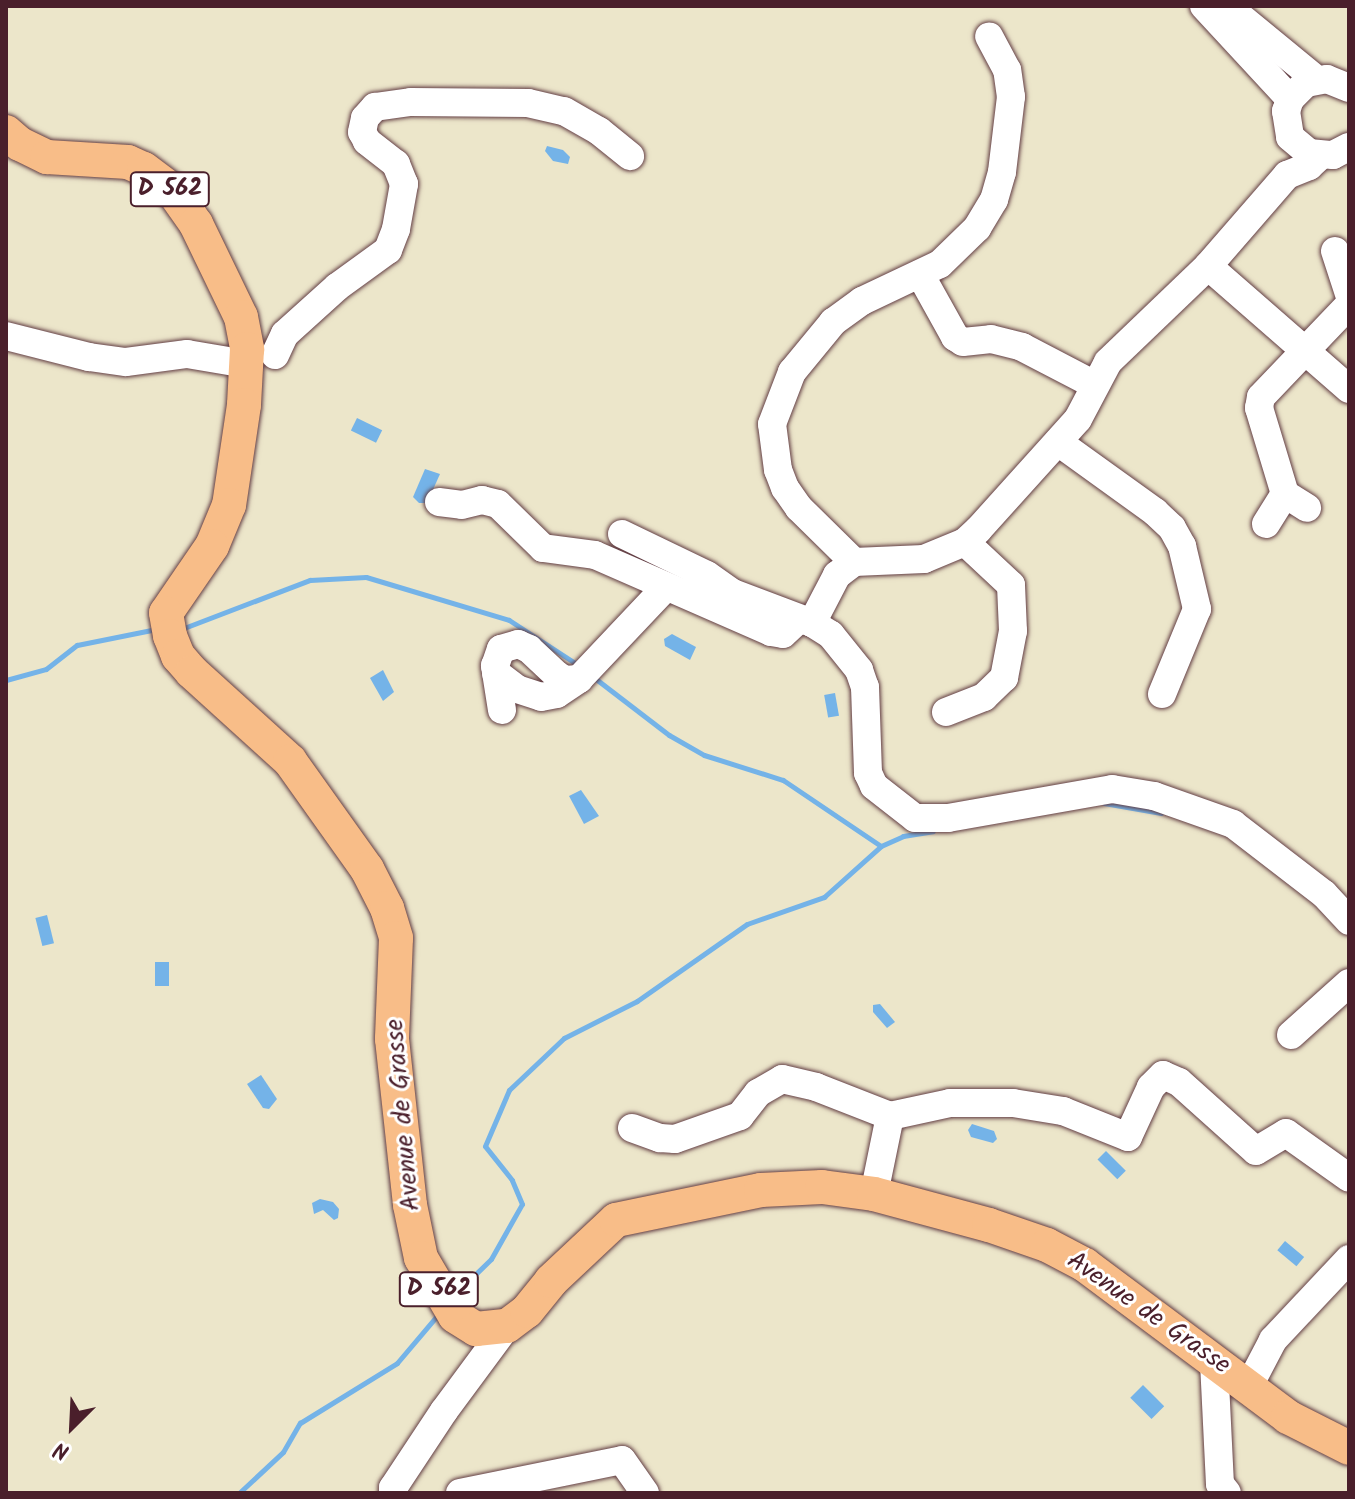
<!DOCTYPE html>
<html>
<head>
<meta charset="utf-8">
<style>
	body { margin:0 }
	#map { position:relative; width:1355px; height:1499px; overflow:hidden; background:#ece6ca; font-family:Kalam,sans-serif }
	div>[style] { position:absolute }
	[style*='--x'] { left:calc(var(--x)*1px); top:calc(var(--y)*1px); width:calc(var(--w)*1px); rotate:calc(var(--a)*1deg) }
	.water>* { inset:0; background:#74b3e8; transform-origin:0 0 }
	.stream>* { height:5px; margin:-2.5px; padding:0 2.5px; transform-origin:2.5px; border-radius:2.5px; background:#74b3e8 }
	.roads { filter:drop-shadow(0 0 2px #623d43) drop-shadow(0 0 2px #623d43) }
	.minor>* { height:28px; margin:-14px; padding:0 14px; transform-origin:14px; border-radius:14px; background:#fff }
	.major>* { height:34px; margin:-17px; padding:0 17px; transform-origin:17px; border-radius:17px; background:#f8bd88 }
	span { translate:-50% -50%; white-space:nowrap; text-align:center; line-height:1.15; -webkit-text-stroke:6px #fff; paint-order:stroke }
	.shield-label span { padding:2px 6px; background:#fff; border:2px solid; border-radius:6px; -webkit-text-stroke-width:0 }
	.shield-label { font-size:24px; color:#4a1f2b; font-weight:700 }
	.street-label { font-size:26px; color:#4a1f2b }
	.frame { position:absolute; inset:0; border:8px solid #4a1f2b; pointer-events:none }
	.north { position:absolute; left:32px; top:1387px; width:80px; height:80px; -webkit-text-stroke:6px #fff; paint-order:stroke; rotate:204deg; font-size:22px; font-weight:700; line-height:32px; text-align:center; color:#4a1f2b }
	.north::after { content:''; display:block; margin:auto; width:28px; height:36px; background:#4a1f2b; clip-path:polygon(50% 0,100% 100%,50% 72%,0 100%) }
</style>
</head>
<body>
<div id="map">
	<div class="water">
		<i style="clip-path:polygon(547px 146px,563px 150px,570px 157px,568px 164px,553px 161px,545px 151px)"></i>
		<i style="left:357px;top:418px;width:28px;height:14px;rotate:26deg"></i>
		<i style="clip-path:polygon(425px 469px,440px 474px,427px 503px,419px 503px,413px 497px)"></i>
		<i style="clip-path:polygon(672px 634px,696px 647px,690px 660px,665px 646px,664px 639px)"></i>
		<i style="clip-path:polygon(383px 670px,394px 692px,383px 701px,370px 678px)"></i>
		<i style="left:835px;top:693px;width:23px;height:11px;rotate:80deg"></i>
		<i style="clip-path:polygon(581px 790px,599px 816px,584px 824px,569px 796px)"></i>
		<i style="left:47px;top:915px;width:29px;height:12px;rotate:76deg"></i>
		<i style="left:155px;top:962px;width:14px;height:24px"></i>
		<i style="clip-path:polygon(880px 1004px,895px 1022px,887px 1028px,873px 1012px,873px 1005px)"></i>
		<i style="clip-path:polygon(261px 1075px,277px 1099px,269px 1109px,263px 1108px,247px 1084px)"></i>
		<i style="clip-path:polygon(972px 1124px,994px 1131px,997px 1139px,993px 1143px,971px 1137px,968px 1130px)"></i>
		<i style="left:1106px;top:1151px;width:28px;height:12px;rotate:45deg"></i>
		<i style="clip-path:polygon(320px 1199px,333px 1202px,339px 1209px,338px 1218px,334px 1220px,323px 1210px,314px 1214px,312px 1203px)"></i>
		<i style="left:1285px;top:1241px;width:25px;height:12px;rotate:40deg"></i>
		<i style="left:1143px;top:1385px;width:30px;height:18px;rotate:45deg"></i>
	</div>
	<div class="stream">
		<i style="--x:184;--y:628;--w:135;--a:-20.9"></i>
		<i style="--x:310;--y:580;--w:56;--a:-3.1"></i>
		<i style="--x:366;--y:577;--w:149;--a:16.7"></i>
		<i style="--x:509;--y:620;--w:82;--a:33.1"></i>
		<i style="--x:592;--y:676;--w:97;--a:37.5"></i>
		<i style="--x:669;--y:735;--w:40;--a:29.7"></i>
		<i style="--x:704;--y:755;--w:83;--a:17.6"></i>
		<i style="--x:783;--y:780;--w:118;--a:34"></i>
		<i style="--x:6;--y:680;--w:41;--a:-15.4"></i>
		<i style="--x:46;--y:669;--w:39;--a:-38"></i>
		<i style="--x:77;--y:645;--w:81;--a:-11.4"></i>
		<i style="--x:1104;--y:803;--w:58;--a:10"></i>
		<i style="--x:457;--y:1292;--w:47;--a:-44.1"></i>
		<i style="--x:491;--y:1259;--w:63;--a:-60.6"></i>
		<i style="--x:522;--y:1204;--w:26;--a:-113"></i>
		<i style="--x:512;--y:1180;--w:43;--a:-128.5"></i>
		<i style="--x:485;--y:1146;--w:61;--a:-66.8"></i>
		<i style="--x:509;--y:1090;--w:76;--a:-43.4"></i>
		<i style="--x:564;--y:1038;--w:82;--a:-26.9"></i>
		<i style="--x:637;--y:1001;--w:134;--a:-35"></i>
		<i style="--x:747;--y:924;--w:82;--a:-19.3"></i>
		<i style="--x:824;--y:897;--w:76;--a:-41.8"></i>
		<i style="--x:881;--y:846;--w:24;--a:-24"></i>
		<i style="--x:903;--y:836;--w:30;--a:-9"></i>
		<i style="--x:239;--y:1493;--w:60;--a:-43"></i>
		<i style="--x:283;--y:1452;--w:34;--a:-60"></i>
		<i style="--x:300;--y:1423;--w:114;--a:-31.7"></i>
		<i style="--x:397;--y:1363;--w:60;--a:-49.7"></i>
	</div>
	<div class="roads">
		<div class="minor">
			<i style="--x:1204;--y:6;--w:127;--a:47.2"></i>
			<i style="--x:1227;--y:6;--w:115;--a:39.4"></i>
			<i style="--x:1349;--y:88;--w:24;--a:-158"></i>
			<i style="--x:1327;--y:79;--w:21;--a:169"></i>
			<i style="--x:1306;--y:83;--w:23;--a:135"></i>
			<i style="--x:1290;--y:99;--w:13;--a:108"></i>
			<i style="--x:1286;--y:111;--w:26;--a:81"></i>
			<i style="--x:1290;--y:137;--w:25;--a:40"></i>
			<i style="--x:1309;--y:153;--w:24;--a:5"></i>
			<i style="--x:1333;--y:155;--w:18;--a:-27"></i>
			<i style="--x:1335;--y:251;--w:45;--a:72"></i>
			<i style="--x:1208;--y:266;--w:187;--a:41.1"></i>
			<i style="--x:920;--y:274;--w:72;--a:60.9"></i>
			<i style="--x:955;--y:337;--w:9;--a:32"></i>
			<i style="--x:963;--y:342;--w:28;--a:-6"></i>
			<i style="--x:991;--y:339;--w:32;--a:14"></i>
			<i style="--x:1022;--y:347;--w:82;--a:27.5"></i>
			<i style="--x:6;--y:336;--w:86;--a:14.2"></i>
			<i style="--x:89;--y:357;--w:37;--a:8"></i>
			<i style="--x:126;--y:362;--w:62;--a:-7.5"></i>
			<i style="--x:187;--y:354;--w:60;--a:9.6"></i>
			<i style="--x:275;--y:355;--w:23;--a:-65"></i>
			<i style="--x:285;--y:334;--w:70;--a:-42.1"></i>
			<i style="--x:337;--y:287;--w:63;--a:-36"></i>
			<i style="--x:388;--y:250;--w:22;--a:-69"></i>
			<i style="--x:396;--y:229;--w:46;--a:-79.9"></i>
			<i style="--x:404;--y:184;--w:22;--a:-112"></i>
			<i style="--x:396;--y:164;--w:37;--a:-142"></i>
			<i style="--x:367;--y:141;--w:10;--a:-119"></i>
			<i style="--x:362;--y:132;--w:14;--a:-78"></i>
			<i style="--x:365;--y:118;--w:15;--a:-48"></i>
			<i style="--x:375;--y:107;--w:36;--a:-8"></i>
			<i style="--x:411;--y:102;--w:117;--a:0.5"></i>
			<i style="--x:528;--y:103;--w:37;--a:13"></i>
			<i style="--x:564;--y:111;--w:40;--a:29.7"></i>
			<i style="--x:599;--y:131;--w:40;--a:39"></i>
			<i style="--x:1058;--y:442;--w:120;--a:35.8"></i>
			<i style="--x:1155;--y:512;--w:23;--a:43"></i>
			<i style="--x:1172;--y:528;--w:21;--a:61"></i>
			<i style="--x:1182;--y:546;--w:65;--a:76.6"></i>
			<i style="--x:1197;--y:609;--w:92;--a:112.4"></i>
			<i style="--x:1285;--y:494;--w:26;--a:32"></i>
			<i style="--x:439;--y:502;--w:23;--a:7"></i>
			<i style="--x:462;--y:505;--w:21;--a:-14"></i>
			<i style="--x:482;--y:500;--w:16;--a:14"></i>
			<i style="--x:498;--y:504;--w:63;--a:44.4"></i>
			<i style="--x:543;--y:548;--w:52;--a:7.7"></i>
			<i style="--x:595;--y:555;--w:192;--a:23.6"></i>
			<i style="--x:771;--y:632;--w:12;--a:9"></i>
			<i style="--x:783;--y:634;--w:22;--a:-43"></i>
			<i style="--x:1266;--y:524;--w:36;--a:-58"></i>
			<i style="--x:1285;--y:494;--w:90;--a:-106.8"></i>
			<i style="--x:1259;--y:408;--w:11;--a:-80"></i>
			<i style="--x:1261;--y:397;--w:127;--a:-46.3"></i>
			<i style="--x:622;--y:534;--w:94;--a:25.8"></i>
			<i style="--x:707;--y:575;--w:32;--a:35"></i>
			<i style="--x:733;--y:593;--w:85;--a:20.8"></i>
			<i style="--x:812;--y:623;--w:22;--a:32"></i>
			<i style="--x:831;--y:635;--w:45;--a:51.3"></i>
			<i style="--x:859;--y:670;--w:18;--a:71"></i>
			<i style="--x:865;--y:687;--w:86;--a:88"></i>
			<i style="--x:868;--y:773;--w:14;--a:65"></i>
			<i style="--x:874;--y:786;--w:52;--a:38"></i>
			<i style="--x:915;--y:818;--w:33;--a:0"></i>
			<i style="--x:948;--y:818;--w:167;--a:-10"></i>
			<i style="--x:1112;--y:789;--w:43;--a:9.5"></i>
			<i style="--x:1154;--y:796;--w:84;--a:19.5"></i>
			<i style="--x:1233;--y:824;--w:115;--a:37.6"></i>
			<i style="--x:1324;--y:894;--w:37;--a:47"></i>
			<i style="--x:854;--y:562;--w:77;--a:-135.5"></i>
			<i style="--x:799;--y:508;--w:24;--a:-125"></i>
			<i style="--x:785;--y:488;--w:19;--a:-111"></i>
			<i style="--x:778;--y:470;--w:46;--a:-97.4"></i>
			<i style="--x:772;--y:424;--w:56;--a:-69"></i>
			<i style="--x:792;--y:372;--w:65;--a:-50.6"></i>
			<i style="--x:833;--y:322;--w:36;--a:-36"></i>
			<i style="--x:862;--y:301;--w:86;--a:-25.4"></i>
			<i style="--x:940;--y:264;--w:52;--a:-44.2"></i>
			<i style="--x:977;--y:228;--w:33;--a:-59"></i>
			<i style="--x:994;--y:200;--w:29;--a:-74"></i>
			<i style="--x:1002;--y:172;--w:76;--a:-83.2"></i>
			<i style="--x:1011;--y:97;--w:27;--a:-98"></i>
			<i style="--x:1007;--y:70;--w:38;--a:-118"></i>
			<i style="--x:812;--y:623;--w:54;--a:-62.5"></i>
			<i style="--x:837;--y:575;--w:21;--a:-37"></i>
			<i style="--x:854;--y:562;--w:70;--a:-2.5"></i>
			<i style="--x:924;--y:559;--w:44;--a:-22.5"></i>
			<i style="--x:965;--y:542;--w:18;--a:-43"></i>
			<i style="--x:978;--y:530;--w:149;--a:-48"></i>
			<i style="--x:1078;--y:419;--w:64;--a:-62.2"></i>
			<i style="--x:1108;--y:362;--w:139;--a:-43.8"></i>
			<i style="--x:1208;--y:266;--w:121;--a:-49"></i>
			<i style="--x:1287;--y:175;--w:24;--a:-22"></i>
			<i style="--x:1309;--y:166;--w:15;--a:-42"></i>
			<i style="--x:496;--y:673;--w:26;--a:37"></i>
			<i style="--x:517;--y:689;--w:25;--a:18"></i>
			<i style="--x:541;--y:697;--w:16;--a:-11"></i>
			<i style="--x:557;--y:694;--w:27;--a:-34"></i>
			<i style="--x:502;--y:710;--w:45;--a:-99"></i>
			<i style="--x:495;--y:666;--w:18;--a:-71"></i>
			<i style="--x:501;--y:649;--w:18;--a:-16"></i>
			<i style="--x:518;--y:644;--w:12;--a:24"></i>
			<i style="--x:529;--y:649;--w:38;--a:43"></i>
			<i style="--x:557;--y:675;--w:9;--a:32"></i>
			<i style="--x:565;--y:680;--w:14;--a:-4"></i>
			<i style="--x:579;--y:679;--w:125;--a:-46.6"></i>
			<i style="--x:946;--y:712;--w:41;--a:-21.5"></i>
			<i style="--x:984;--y:697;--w:28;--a:-44"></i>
			<i style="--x:1004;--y:678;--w:48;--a:-79.2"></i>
			<i style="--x:1013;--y:631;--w:46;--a:-92.5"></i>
			<i style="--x:1011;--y:585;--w:63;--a:-136.9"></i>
			<i style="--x:1291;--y:1035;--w:78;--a:-41.9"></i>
			<i style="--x:632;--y:1128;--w:30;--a:20"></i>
			<i style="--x:660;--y:1138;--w:15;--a:4"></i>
			<i style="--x:675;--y:1139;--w:69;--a:-19.5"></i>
			<i style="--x:740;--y:1116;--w:29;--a:-52"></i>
			<i style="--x:758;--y:1093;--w:28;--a:-30"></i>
			<i style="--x:782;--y:1079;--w:35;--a:13"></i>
			<i style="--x:816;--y:1087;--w:79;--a:21.4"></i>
			<i style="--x:874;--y:1194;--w:80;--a:-78.4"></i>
			<i style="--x:890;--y:1116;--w:61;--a:-12.2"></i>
			<i style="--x:950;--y:1103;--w:63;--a:0"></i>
			<i style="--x:1013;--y:1103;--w:51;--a:9.1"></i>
			<i style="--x:1063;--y:1111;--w:70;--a:21.8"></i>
			<i style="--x:1128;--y:1137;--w:55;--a:-65.3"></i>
			<i style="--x:1151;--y:1087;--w:17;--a:-45"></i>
			<i style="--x:1163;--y:1075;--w:17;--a:24"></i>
			<i style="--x:1179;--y:1082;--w:103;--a:41.9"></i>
			<i style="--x:1256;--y:1151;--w:35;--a:-31"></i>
			<i style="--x:1286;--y:1133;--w:77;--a:35.5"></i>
			<i style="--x:1214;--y:1362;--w:122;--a:87.2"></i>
			<i style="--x:1220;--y:1484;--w:11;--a:52"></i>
			<i style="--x:1249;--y:1386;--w:52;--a:-62.4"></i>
			<i style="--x:1273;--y:1340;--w:111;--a:-46.8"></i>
			<i style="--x:393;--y:1493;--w:5;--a:-90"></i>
			<i style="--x:393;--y:1488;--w:92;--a:-56.5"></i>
			<i style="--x:444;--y:1411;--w:106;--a:-53.5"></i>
			<i style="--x:460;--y:1493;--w:165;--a:-11.5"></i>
			<i style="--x:622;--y:1460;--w:40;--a:55.1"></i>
		</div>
		<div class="major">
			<i style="--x:6;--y:132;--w:18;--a:41"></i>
			<i style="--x:20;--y:144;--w:30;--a:26"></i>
			<i style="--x:47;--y:157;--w:81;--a:3.5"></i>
			<i style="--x:128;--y:162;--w:17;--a:24"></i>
			<i style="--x:144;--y:169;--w:35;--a:37"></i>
			<i style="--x:172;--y:190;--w:42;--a:54.8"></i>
			<i style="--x:196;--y:224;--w:103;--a:64.2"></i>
			<i style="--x:241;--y:317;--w:33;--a:79"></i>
			<i style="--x:247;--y:349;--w:56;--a:93.1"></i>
			<i style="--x:244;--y:405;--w:101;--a:98.5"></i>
			<i style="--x:229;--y:505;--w:44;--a:112.5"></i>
			<i style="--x:212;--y:546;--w:81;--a:124.5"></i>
			<i style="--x:166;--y:613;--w:23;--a:80"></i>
			<i style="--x:170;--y:636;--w:22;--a:68"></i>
			<i style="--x:178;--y:656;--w:21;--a:49"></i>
			<i style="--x:192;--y:672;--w:132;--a:42.2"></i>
			<i style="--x:290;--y:761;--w:133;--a:54.5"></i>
			<i style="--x:367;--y:869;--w:44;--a:62.9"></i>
			<i style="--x:387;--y:908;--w:31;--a:73"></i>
			<i style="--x:396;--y:938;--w:101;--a:92.3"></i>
			<i style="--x:392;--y:1039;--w:167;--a:83.8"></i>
			<i style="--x:410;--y:1205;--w:54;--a:78.3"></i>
			<i style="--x:421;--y:1258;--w:67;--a:59.6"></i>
			<i style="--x:455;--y:1316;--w:25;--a:32"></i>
			<i style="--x:476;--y:1329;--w:31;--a:-6"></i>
			<i style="--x:507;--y:1326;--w:25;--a:-37"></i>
			<i style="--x:527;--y:1311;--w:38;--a:-51"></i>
			<i style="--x:551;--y:1281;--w:89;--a:-43.2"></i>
			<i style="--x:616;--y:1220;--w:148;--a:-11.7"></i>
			<i style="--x:761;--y:1190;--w:61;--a:-2.8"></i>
			<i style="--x:822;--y:1187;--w:52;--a:7.7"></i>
			<i style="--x:874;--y:1194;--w:119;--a:15.1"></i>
			<i style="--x:989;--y:1225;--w:61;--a:19"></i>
			<i style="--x:1047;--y:1245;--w:43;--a:27.8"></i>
			<i style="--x:1085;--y:1265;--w:254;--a:36.8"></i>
			<i style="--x:1288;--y:1417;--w:68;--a:26.9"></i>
		</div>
	</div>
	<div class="shield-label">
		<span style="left:170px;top:189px">D 562</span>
		<span style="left:439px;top:1289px">D 562</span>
	</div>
	<div class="street-label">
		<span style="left:404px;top:1115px;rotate:-95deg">Avenue de Grasse</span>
		<span style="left:1148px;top:1314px;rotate:35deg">Avenue de Grasse</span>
	</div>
	<div class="frame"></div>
	<div class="north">N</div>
</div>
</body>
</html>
